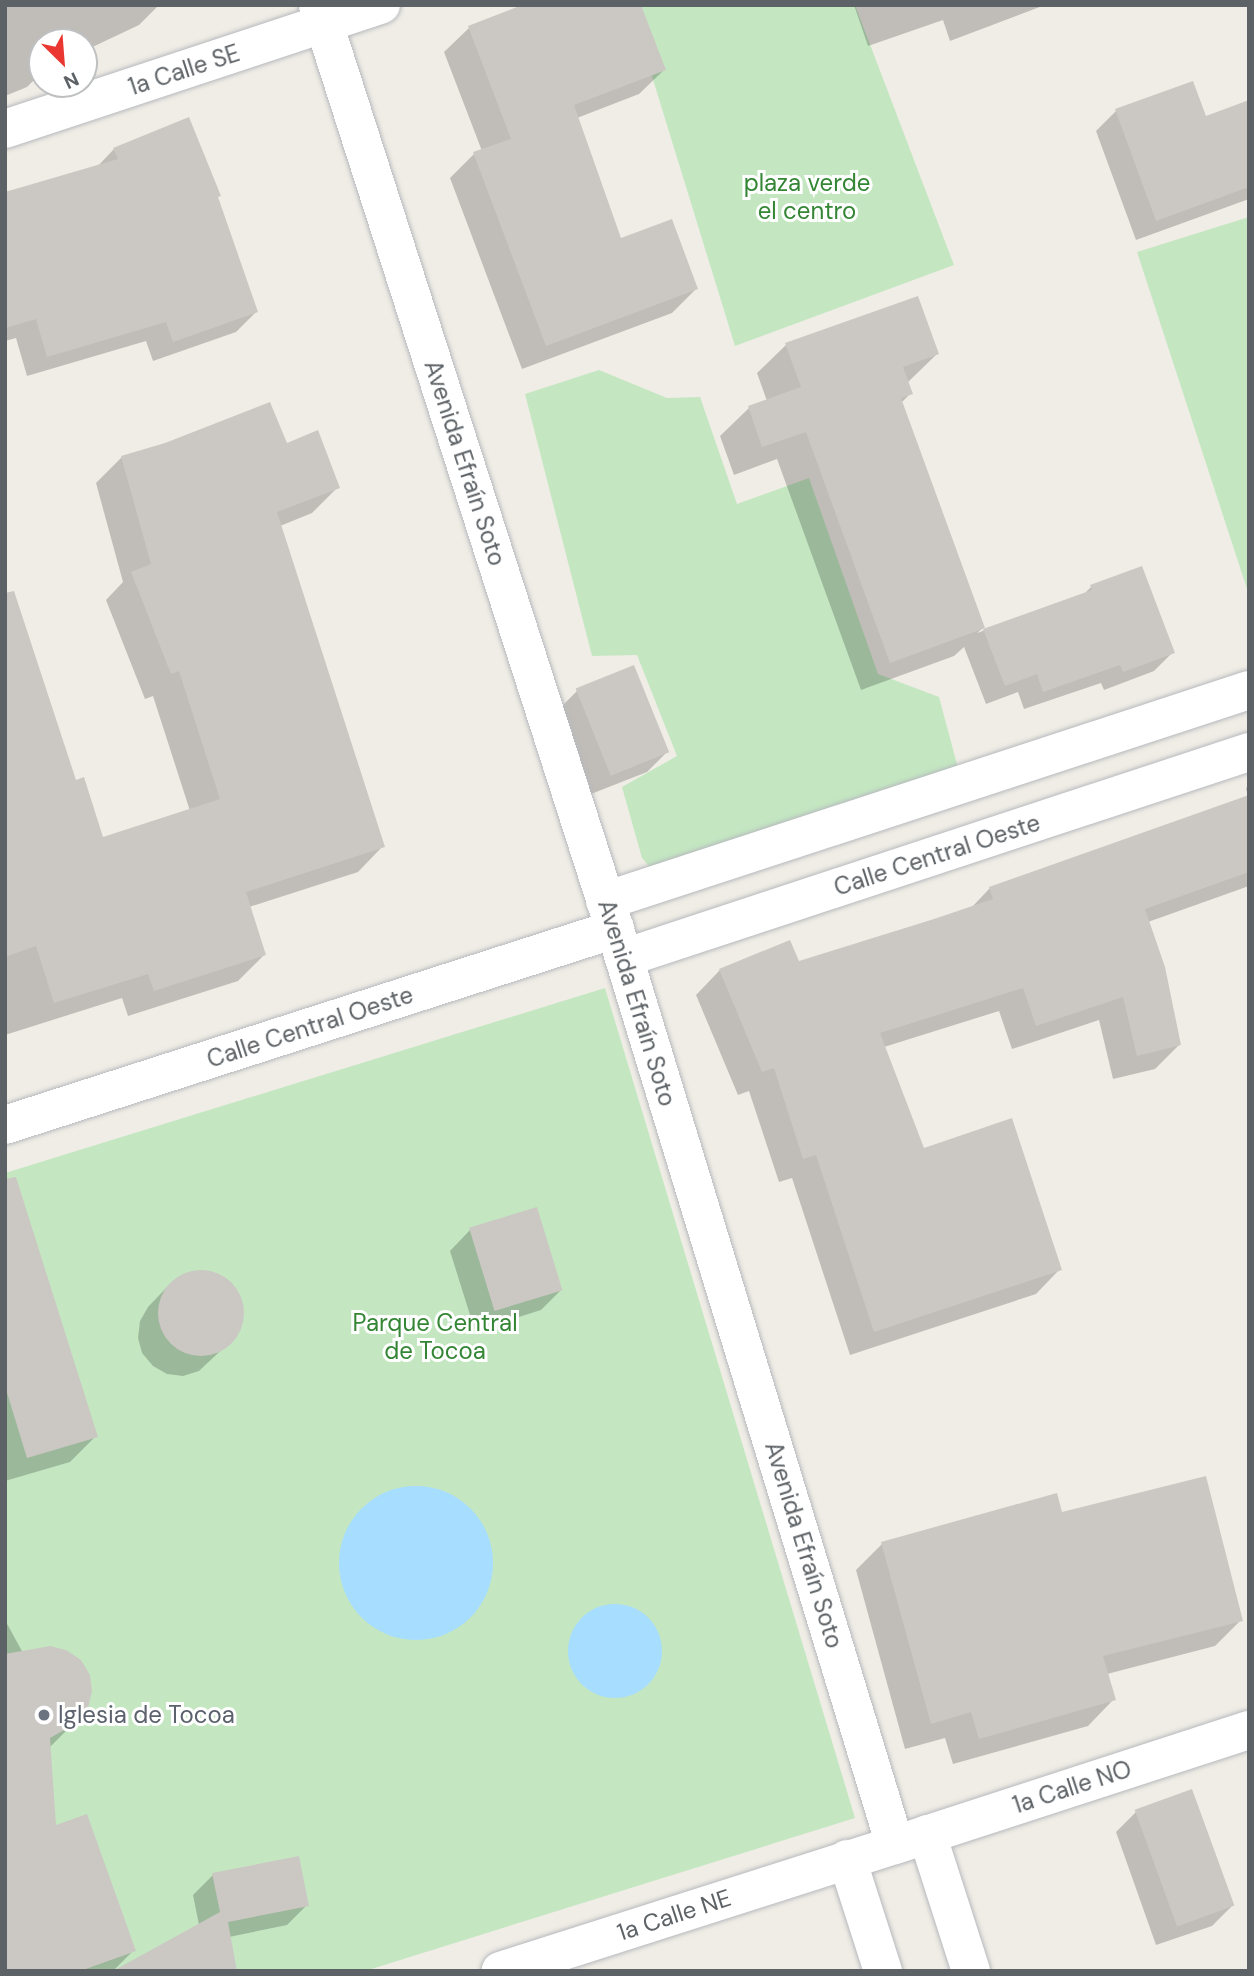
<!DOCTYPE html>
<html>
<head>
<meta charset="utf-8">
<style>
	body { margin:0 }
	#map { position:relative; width:1254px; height:1976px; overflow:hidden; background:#f0ede6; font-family:"DM Sans",sans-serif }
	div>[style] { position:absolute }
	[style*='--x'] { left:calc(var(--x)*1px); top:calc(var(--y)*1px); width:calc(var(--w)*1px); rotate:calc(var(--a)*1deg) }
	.green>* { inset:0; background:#c4e7c2 }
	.water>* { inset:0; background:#a7ddff }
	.round { border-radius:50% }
	.shadow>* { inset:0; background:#0003 }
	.building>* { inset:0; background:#cbc8c3; transform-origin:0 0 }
	.roads { filter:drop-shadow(0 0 2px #b6b9bd) drop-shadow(0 0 2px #b6b9bd) }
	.minor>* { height:38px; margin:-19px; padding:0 19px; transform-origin:19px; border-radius:19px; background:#fff }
	.dots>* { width:19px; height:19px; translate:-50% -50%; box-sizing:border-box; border:4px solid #fff; border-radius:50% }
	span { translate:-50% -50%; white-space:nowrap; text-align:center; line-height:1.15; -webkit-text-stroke:6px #fff; paint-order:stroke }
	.street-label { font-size:24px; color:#5d6266 }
	.park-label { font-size:24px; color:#348635 }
	.worship-label { font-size:24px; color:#5b616d }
	.left { translate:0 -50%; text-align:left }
	.frame { position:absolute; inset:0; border:7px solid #5d6266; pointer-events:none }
	.north { position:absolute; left:28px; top:28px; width:70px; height:70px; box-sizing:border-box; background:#fff; border:2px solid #bec0c2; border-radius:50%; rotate:155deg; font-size:19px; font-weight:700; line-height:28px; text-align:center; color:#5d6266 }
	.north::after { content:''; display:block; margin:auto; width:24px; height:32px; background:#eb3731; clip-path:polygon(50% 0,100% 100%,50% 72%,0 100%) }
</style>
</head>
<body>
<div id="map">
	<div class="green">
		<i style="clip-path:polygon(630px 5px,855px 5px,954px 265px,735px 346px)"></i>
		<i style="clip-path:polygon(1249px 217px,1249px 595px,1137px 252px)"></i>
		<i style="clip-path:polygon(599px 370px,667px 398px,700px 397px,737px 504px,809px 478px,878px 674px,939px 697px,958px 768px,653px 871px,642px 858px,622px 787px,677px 756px,637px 655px,592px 656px,525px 394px)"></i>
		<i style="clip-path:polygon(605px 988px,855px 1818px,365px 1971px,5px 1971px,5px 1173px)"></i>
	</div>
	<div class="water">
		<i class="round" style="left:339px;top:1486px;width:154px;height:154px"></i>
		<i class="round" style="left:568px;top:1604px;width:94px;height:94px"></i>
	</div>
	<div class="shadow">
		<i style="clip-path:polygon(5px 5px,159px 5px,139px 25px,84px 51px,84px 42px,42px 42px,42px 72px,27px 87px,5px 96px)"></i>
		<i style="clip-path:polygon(527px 5px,664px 70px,639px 94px,577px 118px,620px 240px,696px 289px,672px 313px,522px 369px,450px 178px,474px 154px,482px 151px,444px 52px,469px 28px)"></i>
		<i style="clip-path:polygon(854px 5px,1045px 5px,950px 41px,943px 20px,868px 46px)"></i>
		<i style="clip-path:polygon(1249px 102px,1249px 199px,1136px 240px,1096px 131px,1116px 111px,1205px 118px)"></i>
		<i style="clip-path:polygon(114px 149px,216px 198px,256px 312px,236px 332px,153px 361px,146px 341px,27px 376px,16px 338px,5px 341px,5px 194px,97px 167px)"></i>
		<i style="clip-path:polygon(786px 345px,937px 354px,907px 383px,911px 393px,901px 403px,983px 628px,977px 633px,1082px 596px,1091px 587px,1173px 652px,1154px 671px,1104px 690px,1101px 683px,1024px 709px,1018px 692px,986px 704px,964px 647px,954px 656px,861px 690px,777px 459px,734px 475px,720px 436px,749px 408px,767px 401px,757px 373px)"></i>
		<i style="clip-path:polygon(286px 445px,338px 487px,312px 513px,280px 526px,383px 846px,358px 872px,249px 907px,264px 955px,238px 981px,128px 1016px,122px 998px,5px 1035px,5px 600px,74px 782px,102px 839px,190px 811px,153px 696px,145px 699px,106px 600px,123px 582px,96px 483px,122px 457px)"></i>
		<i style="clip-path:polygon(577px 691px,667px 752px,647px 772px,591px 794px,557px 711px)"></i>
		<i style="clip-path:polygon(1249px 785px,1249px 886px,1148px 922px,1179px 1045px,1155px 1069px,1113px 1079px,1099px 1020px,1012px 1049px,999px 1011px,884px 1047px,922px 1150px,1060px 1269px,1036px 1294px,850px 1355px,792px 1178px,779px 1182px,749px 1091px,738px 1095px,696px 995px,720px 970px,798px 963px,971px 908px,990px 888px,1248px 797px,1246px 788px)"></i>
		<i style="clip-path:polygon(5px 1216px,96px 1436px,70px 1462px,5px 1481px)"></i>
		<i style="clip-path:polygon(470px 1230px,561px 1290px,541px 1310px,475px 1331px,450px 1251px)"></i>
		<i style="clip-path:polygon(198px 1271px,213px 1273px,228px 1280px,238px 1294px,242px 1309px,241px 1325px,232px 1340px,199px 1371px,183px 1376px,167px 1374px,153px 1366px,142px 1353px,138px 1338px,140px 1321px,148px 1307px,168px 1286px,182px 1275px)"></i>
		<i style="clip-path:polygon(1061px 1514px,1241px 1620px,1215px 1646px,1107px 1674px,1114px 1699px,1088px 1726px,953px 1764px,945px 1738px,905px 1749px,856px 1570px,882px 1544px)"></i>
		<i style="clip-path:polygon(5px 1620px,23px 1653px,76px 1721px,49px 1748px,55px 1828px,134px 1950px,113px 1971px,5px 1971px)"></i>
		<i style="clip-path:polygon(1136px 1812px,1232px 1906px,1212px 1926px,1156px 1945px,1116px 1832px)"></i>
		<i style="clip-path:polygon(213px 1875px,307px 1905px,287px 1925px,229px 1937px,199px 1925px,193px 1895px)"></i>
	</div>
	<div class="building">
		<i style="clip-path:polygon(522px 5px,641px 5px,666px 70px,574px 105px,621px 238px,672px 219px,698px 289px,546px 346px,473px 152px,511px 139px,468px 26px)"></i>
		<i style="clip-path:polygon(1193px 81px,1206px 116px,1249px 100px,1249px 187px,1156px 221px,1115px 109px)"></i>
		<i style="clip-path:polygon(189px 117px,221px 196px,218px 197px,258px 312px,173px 342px,166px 322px,47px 357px,36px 319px,5px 328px,5px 192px,118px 159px,113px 148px)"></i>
		<i style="clip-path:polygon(918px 296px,939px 354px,903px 367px,913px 394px,901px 398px,985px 628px,890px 663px,806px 432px,762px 447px,748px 406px,801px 387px,785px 343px)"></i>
		<i style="clip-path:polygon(270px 402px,287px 443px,318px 430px,340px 488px,277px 512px,385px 847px,246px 892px,266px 955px,154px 991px,148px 974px,54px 1003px,36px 946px,5px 957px,5px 593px,14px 591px,76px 780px,84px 777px,103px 837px,220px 799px,179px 671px,171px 674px,131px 572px,151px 564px,121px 456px,165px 443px)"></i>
		<i style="clip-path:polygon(1142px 566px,1175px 653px,1123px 672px,1120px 665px,1043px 692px,1037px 674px,1005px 686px,983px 629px,1092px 590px,1090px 585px)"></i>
		<i style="left:634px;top:665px;width:94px;height:63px;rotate:68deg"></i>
		<i style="clip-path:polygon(1249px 795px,1249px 872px,1145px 909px,1165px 967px,1181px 1045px,1137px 1056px,1123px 997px,1036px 1026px,1023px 988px,880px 1033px,924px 1148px,1012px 1118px,1062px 1270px,874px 1332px,816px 1155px,803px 1159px,774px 1068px,762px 1072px,719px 969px,790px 940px,799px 961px,934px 919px,993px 899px,989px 887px)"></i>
		<i style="clip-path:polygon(16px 1177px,98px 1437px,27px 1458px,5px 1386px,5px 1179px)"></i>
		<i style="left:537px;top:1207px;width:87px;height:71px;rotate:73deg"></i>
		<i class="round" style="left:158px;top:1270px;width:86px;height:86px"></i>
		<i style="clip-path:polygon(1206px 1476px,1243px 1621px,1103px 1656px,1116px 1700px,979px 1739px,971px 1712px,931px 1724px,881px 1542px,1057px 1493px,1062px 1512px)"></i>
		<i style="clip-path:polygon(50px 1646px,66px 1650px,81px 1660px,90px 1675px,92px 1691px,88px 1708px,78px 1722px,50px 1738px,56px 1825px,87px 1814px,136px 1951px,80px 1971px,5px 1971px,5px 1654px)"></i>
		<i style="left:1192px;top:1789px;width:124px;height:61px;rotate:70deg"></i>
		<i style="clip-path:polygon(299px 1856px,309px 1906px,228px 1922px,237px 1971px,113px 1971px,220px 1912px,212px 1873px)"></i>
	</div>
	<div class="roads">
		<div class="minor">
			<i style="--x:318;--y:5;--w:1001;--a:72.2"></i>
			<i style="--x:624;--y:958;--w:927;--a:73.01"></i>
			<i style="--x:895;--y:1845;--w:414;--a:162.3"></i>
			<i style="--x:5;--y:129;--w:396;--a:-18.3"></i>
			<i style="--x:605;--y:901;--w:678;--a:-18.14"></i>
			<i style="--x:624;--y:958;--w:658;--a:-18.24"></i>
			<i style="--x:5;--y:1125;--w:641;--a:-17.81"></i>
			<i style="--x:927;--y:1834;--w:144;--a:72.2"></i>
			<i style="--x:895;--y:1845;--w:372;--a:-18"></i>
			<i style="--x:847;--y:1859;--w:118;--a:72.2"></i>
		</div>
	</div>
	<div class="dots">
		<i style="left:44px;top:1715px;background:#6b7280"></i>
	</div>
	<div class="street-label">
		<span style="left:184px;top:70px;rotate:-18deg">1a Calle SE</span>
		<span style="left:465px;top:463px;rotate:72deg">Avenida Efraín Soto</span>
		<span style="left:937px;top:855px;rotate:-18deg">Calle Central Oeste</span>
		<span style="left:637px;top:1003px;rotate:73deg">Avenida Efraín Soto</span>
		<span style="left:310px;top:1027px;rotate:-18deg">Calle Central Oeste</span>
		<span style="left:804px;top:1545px;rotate:73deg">Avenida Efraín Soto</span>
		<span style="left:1072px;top:1787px;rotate:-18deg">1a Calle NO</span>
		<span style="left:674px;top:1915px;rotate:-18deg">1a Calle NE</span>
	</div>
	<div class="park-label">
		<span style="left:807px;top:197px">plaza verde<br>el centro</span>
		<span style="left:435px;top:1337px">Parque Central<br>de Tocoa</span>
	</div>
	<div class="worship-label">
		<span class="left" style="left:58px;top:1715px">Iglesia de Tocoa</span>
	</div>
	<div class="frame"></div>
	<div class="north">N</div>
</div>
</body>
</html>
